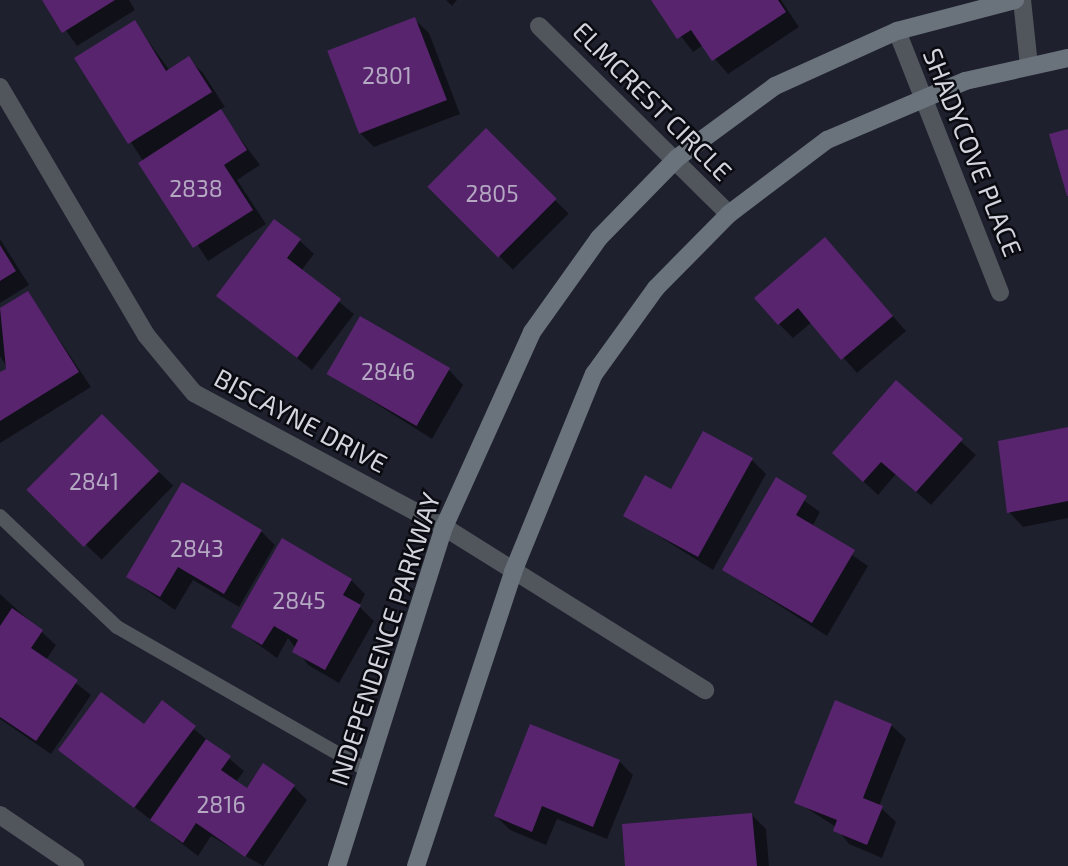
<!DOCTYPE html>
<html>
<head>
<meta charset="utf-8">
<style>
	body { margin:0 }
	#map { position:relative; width:1068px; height:866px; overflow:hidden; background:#1f202e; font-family:"Exo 2",sans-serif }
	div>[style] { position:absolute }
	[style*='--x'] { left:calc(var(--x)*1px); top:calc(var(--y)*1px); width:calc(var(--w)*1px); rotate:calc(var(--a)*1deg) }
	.shadow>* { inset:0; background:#0007; transform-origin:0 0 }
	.building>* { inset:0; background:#58246e; transform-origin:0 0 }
	.lane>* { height:14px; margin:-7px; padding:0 7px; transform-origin:7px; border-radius:7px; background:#50565c }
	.street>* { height:18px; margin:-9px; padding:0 9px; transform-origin:9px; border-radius:9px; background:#50565c }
	.secondary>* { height:18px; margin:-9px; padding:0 9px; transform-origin:9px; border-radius:9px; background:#6a737c }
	span { translate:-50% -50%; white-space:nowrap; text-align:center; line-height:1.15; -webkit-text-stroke:5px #0a0b11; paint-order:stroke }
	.number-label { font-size:23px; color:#b4a8c2 }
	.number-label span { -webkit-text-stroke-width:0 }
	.street-label { font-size:26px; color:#d3d4de }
</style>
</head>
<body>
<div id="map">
	<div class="shadow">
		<i style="clip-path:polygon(44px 0,129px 0,135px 10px,77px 46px)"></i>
		<i style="clip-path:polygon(446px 0,457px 0,452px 6px)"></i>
		<i style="clip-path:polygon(653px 0,781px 0,799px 27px,728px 74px,703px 45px,693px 52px)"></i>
		<i style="clip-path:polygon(414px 19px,429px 33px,460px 114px,374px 147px,360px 133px)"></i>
		<i style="clip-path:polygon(135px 23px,170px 71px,189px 59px,203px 73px,225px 107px,219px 110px,260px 165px,237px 180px,266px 224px,208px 261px,77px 59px)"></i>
		<i style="left:486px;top:131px;width:117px;height:79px;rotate:45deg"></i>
		<i style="clip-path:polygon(0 239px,29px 285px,0 303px)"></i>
		<i style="clip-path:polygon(825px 239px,906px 331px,857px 373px,812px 322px,793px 338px,779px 324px)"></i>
		<i style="clip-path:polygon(299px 240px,314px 254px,301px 271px,354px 314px,312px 370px,218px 296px)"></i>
		<i style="clip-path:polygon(28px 293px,91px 387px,0 443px,0 374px,8px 369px,0 356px,0 310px)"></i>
		<i style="clip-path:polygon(449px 370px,463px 385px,432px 439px,329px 374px)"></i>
		<i style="clip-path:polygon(896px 383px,976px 455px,931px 505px,896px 474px,878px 495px,848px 467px)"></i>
		<i style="left:102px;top:417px;width:99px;height:103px;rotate:44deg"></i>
		<i style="clip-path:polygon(1068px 429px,1068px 518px,1023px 527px,1009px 512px)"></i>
		<i style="clip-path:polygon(752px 460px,766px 474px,713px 570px,625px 515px)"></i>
		<i style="clip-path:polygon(776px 480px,820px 512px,812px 527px,868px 566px,827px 636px,724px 570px)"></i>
		<i style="clip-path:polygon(261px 531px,275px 545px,239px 607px,193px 580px,175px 610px,128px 577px)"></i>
		<i style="clip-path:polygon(351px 580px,365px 594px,359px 606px,374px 621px,339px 683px,308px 665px,288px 638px,277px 658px,234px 627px)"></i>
		<i style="clip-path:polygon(0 594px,56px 645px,46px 660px,91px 695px,51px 754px,0 719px)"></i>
		<i style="clip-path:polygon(163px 703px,244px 771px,236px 782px,247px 790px,293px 786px,307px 800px,263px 866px,211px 836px,198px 856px,60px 750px,144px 727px)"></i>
		<i style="clip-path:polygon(891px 725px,906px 739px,879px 806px,896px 822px,882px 858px,849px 844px,836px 827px,797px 802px)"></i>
		<i style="clip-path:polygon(619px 761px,633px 775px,607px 839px,557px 819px,546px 845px,510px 830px,496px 816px)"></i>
		<i style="clip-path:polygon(752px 815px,766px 829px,769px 866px,627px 866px)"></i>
	</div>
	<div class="building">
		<i style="clip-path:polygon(42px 0,115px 0,62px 33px)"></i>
		<i style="clip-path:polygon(651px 0,778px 0,786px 12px,712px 61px,691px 30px,677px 39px)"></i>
		<i style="left:415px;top:17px;width:89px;height:94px;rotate:69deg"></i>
		<i style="clip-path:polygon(135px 20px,166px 71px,189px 56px,212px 92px,128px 144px,74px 58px)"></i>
		<i style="clip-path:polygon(221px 109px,247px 150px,224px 165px,253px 210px,193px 248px,138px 163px)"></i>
		<i style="left:486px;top:128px;width:100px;height:83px;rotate:45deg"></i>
		<i style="clip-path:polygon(1068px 129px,1068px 196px,1067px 196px,1049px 134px)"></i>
		<i style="clip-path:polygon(274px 219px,301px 239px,287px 258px,341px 299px,297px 358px,216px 296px)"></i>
		<i style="clip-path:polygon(825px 237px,893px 316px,841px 360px,798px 308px,778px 325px,754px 298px)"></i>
		<i style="clip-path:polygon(0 245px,16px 271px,0 281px)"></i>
		<i style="clip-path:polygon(28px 291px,79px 372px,0 421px,0 372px,6px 369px,0 308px)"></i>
		<i style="left:360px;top:316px;width:104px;height:67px;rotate:30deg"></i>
		<i style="clip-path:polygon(896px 380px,963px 439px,916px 492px,881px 462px,863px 482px,832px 453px)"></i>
		<i style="left:102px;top:414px;width:81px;height:107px;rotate:45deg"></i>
		<i style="clip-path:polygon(1068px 427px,1068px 501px,1007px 513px,998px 441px)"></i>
		<i style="clip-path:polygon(703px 431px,753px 458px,698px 557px,623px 516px,645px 475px,671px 489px)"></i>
		<i style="clip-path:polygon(776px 477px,807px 496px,796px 515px,855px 550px,812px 623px,722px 570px)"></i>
		<i style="clip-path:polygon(182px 482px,262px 530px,224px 594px,178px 567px,160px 597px,126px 577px)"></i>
		<i style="clip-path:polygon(282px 538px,352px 579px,343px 595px,361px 605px,325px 670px,292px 652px,298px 640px,274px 626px,262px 645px,231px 627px)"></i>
		<i style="clip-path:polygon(12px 608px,43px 630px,31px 648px,78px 680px,36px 741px,0 717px,0 626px)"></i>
		<i style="clip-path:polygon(101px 692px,144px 724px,162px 700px,196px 726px,134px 808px,58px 750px)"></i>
		<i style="clip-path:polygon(835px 700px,892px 724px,863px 798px,883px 806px,867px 845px,833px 831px,837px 820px,794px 803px)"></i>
		<i style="clip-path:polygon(530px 724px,620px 760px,593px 827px,542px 806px,532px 832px,494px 816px)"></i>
		<i style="clip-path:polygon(206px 739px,231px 756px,221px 770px,247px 788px,263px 763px,295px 785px,245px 857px,196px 823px,183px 843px,150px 820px)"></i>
		<i style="clip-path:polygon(752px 813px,757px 866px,625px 866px,622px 824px)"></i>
	</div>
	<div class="lane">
		<i style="--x:0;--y:516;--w:161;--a:43.5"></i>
		<i style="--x:117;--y:627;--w:288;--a:29.8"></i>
	</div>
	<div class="street">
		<i style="--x:1022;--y:0;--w:65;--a:83.9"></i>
		<i style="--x:539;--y:26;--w:267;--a:44.7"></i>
		<i style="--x:897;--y:31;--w:281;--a:68.5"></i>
		<i style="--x:0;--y:87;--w:288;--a:59.5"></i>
		<i style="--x:146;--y:335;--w:75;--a:50.4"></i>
		<i style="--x:194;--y:393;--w:284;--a:28.2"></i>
		<i style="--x:444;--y:527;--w:308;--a:32"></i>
		<i style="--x:0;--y:815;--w:91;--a:34.2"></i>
	</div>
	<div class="secondary">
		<i style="--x:337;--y:866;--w:355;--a:-72.5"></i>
		<i style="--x:444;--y:527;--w:214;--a:-65.7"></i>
		<i style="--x:532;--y:332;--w:115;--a:-54.5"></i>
		<i style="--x:599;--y:238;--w:112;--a:-45.7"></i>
		<i style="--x:677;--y:158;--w:122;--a:-36.3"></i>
		<i style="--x:775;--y:86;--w:134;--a:-24.3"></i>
		<i style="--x:897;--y:31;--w:122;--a:-14.7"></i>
		<i style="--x:416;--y:866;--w:310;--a:-71.7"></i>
		<i style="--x:513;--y:572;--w:214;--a:-67.8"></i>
		<i style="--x:594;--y:374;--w:106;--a:-54.2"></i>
		<i style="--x:656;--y:288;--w:104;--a:-45.4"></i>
		<i style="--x:729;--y:214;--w:123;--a:-37.1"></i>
		<i style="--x:827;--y:140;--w:150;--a:-23.1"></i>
		<i style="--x:965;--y:81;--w:106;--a:-12.6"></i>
	</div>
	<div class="number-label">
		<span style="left:387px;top:75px">2801</span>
		<span style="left:196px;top:188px">2838</span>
		<span style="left:492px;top:193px">2805</span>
		<span style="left:388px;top:371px">2846</span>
		<span style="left:94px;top:481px">2841</span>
		<span style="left:197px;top:548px">2843</span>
		<span style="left:299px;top:600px">2845</span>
		<span style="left:221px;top:804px">2816</span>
	</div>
	<div class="street-label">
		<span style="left:653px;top:101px;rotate:45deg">ELMCREST CIRCLE</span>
		<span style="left:973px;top:152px;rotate:68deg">SHADYCOVE PLACE</span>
		<span style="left:301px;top:420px;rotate:28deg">BISCAYNE DRIVE</span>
		<span style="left:384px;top:639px;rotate:-72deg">INDEPENDENCE PARKWAY</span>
	</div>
</div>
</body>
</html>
